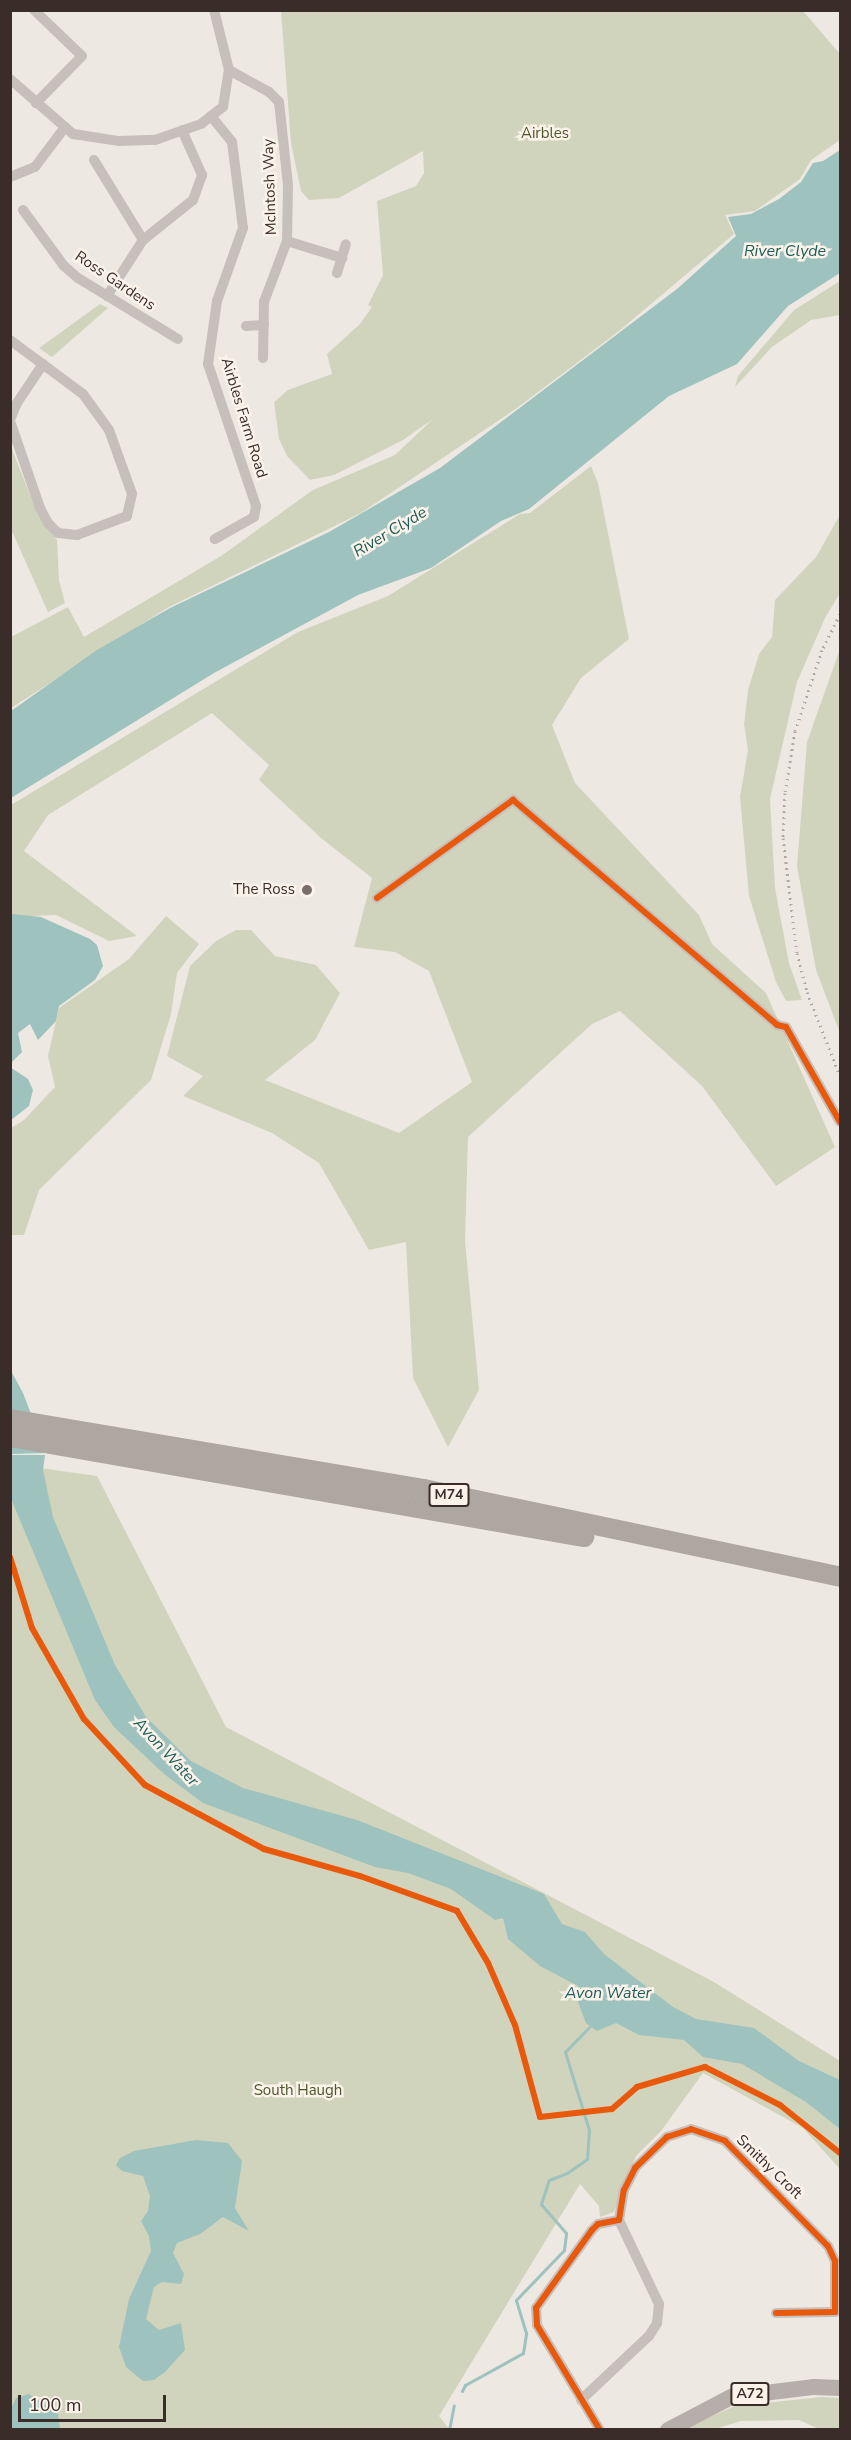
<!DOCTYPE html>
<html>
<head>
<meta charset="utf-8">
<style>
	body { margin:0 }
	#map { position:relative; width:851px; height:2440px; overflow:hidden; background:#eee8e2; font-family:"Nunito Sans",sans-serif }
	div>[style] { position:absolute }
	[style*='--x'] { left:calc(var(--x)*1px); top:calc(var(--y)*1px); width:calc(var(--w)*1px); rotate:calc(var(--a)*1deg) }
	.green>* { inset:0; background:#d1d4bc }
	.water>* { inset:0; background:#9ec2be }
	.stream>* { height:3px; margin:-1.5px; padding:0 1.5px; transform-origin:1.5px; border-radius:1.5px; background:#9ec2be }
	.minor>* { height:10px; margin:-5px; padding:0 5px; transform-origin:5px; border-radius:5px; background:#c7bfbb }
	.primary>* { height:16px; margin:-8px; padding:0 8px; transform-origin:8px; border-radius:8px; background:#b6aeaa }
	.motorway>* { height:20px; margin:-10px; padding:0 10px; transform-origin:10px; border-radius:10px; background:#ada6a1 }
	.rail>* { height:3px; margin-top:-1.5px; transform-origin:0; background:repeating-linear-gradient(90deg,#afa8a5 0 1.5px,transparent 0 6px) }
	.cycleway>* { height:6px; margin:-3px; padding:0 3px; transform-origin:3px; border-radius:3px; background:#e8590c }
	.dots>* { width:16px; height:16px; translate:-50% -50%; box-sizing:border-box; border:3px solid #fbf2ea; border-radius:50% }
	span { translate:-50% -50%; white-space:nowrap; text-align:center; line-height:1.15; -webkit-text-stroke:5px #fbf2ea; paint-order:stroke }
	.shield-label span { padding:2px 4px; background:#fbf2ea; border:2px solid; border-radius:4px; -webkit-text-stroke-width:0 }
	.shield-label { font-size:14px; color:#392c29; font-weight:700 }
	.park-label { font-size:15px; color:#4c582b }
	.street-label { font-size:15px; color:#392c29 }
	.poi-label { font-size:15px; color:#392c29 }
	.right { translate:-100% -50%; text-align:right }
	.water-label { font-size:16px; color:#1c5d5b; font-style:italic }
	.frame { position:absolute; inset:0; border:12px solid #392c29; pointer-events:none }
	.scale { position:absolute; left:18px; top:2395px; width:148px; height:27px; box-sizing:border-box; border:3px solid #392c29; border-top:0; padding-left:8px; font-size:18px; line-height:21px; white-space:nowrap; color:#392c29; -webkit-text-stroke:4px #fbf2ea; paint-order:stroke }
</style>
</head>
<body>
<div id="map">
	<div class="green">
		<i style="clip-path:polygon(281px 11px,803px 11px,840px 54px,840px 140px,811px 160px,800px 179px,755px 211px,725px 215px,734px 234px,619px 331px,517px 408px,361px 513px,167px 608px,11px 708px,11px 637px,68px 607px,84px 637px,221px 556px,313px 490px,395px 455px,433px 419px,403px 440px,334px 475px,310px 480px,287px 456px,279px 439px,274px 402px,288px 390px,332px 374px,327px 354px,360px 324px,372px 307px,368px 305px,383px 275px,377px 201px,416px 186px,424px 173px,423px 151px,339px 198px,309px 200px,301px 191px,291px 143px)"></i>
		<i style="clip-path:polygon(840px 281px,840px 315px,811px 320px,772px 347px,735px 387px,738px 376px,794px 310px)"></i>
		<i style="clip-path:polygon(100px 304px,108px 308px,52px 357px,39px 348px)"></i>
		<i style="clip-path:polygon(10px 444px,37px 513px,57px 540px,59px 580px,65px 603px,48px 612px,11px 529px)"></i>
		<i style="clip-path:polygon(591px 466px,598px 483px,629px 639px,581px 678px,552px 725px,575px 783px,699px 915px,712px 944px,766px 993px,835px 1147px,776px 1186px,702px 1086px,620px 1011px,592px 1024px,468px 1137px,465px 1241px,479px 1390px,448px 1447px,413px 1378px,406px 1242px,369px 1250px,319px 1163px,272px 1133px,183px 1096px,203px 1076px,167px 1056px,190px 966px,216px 941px,236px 930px,251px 930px,275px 956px,316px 965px,340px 993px,315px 1040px,265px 1080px,399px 1133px,472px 1082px,429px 971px,395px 952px,354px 947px,372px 878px,321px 838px,259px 780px,269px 765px,212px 713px,48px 815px,24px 851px,137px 936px,109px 941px,56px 915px,11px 917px,11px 805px,298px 632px,388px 596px,520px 514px,530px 513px)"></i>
		<i style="clip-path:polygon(840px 515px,840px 593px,825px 618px,797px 682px,770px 799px,775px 888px,789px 963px,802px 1000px,786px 1001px,776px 982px,749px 896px,740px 797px,748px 750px,744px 724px,748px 690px,759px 654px,772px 637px,775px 600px,816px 557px)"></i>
		<i style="clip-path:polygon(840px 649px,840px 1033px,816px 970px,797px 866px,807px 742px)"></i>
		<i style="clip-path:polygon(166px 916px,199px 944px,177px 973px,171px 1014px,151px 1080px,39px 1190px,24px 1235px,11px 1235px,11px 1128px,24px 1120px,55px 1087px,48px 1056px,59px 1008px,129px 959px)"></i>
		<i style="clip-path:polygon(11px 1464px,97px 1476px,226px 1727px,714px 1982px,840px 2061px,840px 2169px,803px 2128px,703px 2073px,661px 2131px,636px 2156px,614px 2212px,600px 2217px,599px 2206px,580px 2184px,439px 2416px,449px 2429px,11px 2429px)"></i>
		<i style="clip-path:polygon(822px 2397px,840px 2398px,840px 2429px,819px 2429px,799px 2420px,741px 2421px,715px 2429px,680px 2430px,735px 2406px)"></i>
	</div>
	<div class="water">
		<i style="clip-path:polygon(840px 150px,840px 273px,788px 306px,737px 364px,669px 396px,529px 509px,501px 521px,431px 568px,358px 595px,214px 673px,11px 798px,11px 711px,97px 650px,170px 608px,329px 532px,440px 468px,677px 289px,736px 236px,728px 217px,751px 214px,779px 199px,801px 182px,813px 163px,823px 161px)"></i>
		<i style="clip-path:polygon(11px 914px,41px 917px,90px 939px,97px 945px,103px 966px,95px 980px,59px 1006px,56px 1021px,38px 1040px,30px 1024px,18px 1033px,22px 1052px,11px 1063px)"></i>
		<i style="clip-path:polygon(10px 1067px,28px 1079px,33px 1090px,29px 1106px,11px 1120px)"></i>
		<i style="clip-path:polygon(10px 1369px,23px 1393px,46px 1453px,11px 1454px)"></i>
		<i style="clip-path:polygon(11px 1455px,45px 1455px,43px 1470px,53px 1517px,115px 1665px,146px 1717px,191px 1761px,243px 1788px,357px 1820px,544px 1894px,562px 1924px,585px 1932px,604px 1954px,673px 2007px,696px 2019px,754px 2028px,799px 2061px,840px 2080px,840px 2129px,806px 2102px,742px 2064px,703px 2057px,684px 2040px,639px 2035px,616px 2023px,597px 2031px,586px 2023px,578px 2002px,578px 1986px,540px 1966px,508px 1939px,503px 1918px,495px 1920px,451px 1889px,408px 1873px,375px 1867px,203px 1803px,164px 1774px,114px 1727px,95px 1700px,12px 1501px)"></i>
		<i style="clip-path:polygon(196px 2140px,228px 2143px,242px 2161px,235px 2208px,249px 2231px,223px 2217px,200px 2234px,177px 2243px,173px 2253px,184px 2274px,181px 2284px,162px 2282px,154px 2287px,146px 2319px,159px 2330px,181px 2323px,185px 2350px,165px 2372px,154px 2380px,143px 2381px,126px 2367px,119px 2347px,129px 2299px,151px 2251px,149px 2236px,141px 2221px,148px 2211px,150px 2196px,143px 2176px,122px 2171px,116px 2165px,120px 2158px,134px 2151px)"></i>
		<i style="clip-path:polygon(29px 2394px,58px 2414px,60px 2429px,11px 2429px,11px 2409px,16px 2398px)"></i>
	</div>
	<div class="stream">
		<i style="--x:462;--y:2391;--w:7;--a:-63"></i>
		<i style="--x:465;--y:2385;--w:66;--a:-28.9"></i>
		<i style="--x:523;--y:2353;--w:20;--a:-81"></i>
		<i style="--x:526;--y:2333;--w:34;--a:-107"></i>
		<i style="--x:516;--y:2300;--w:69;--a:-46.2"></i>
		<i style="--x:564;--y:2250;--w:17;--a:-83"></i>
		<i style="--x:566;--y:2233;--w:38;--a:-131"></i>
		<i style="--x:541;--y:2204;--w:25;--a:-72"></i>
		<i style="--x:549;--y:2180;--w:19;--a:-21"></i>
		<i style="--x:567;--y:2173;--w:24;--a:-35"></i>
		<i style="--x:587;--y:2159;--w:29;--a:-86"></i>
		<i style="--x:589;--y:2130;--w:82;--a:-107.1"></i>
		<i style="--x:565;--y:2052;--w:39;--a:-46"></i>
		<i style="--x:449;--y:2430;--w:25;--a:-79"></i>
	</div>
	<div class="minor">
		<i style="--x:34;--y:10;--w:66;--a:43.8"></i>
		<i style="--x:82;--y:56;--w:66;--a:134.4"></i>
		<i style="--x:229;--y:70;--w:46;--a:28.8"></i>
		<i style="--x:269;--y:92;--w:14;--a:45"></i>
		<i style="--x:279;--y:102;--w:83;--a:83.8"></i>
		<i style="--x:288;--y:185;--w:56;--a:91"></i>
		<i style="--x:287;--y:241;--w:65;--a:110.7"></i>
		<i style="--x:264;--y:302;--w:56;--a:91"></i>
		<i style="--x:10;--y:79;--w:84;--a:41.1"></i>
		<i style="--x:73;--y:134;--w:47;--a:8.7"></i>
		<i style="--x:119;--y:141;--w:36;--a:-2"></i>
		<i style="--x:155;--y:140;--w:49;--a:-19.2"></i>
		<i style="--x:201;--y:124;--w:28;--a:-38"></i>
		<i style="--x:223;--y:107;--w:37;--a:-81"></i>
		<i style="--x:229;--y:70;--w:62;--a:-104"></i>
		<i style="--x:211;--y:116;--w:33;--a:51"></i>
		<i style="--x:232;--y:142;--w:87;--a:82.7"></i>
		<i style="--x:243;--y:228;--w:77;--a:109.6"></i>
		<i style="--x:217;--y:301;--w:64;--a:98.1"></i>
		<i style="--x:208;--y:364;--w:150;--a:71.3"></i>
		<i style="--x:256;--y:506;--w:11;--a:100"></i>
		<i style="--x:254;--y:517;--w:45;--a:150.6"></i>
		<i style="--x:94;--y:160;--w:94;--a:58.5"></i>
		<i style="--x:10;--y:177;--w:27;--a:-22"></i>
		<i style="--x:35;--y:167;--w:50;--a:-53.1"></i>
		<i style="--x:23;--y:210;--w:69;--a:53.8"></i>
		<i style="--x:64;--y:266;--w:18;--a:41"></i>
		<i style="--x:78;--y:278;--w:117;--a:31.4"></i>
		<i style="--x:287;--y:241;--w:58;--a:17.2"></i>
		<i style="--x:337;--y:273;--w:30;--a:-73"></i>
		<i style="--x:107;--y:296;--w:67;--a:-57.3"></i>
		<i style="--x:143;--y:240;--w:64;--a:-38.7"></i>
		<i style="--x:193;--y:200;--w:27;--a:-70"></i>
		<i style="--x:202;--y:175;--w:49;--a:-114"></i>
		<i style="--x:246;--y:326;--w:18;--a:-3"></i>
		<i style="--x:10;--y:340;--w:91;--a:36.5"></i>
		<i style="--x:83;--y:394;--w:44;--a:54.2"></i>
		<i style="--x:109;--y:430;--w:68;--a:70.2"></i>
		<i style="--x:132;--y:494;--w:23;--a:103"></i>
		<i style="--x:127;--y:516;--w:53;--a:159.2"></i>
		<i style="--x:77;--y:535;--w:19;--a:-174"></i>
		<i style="--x:58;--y:533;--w:14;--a:-135"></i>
		<i style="--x:48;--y:523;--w:17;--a:-118"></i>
		<i style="--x:40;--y:508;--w:92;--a:-109"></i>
		<i style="--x:10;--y:420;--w:18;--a:-68"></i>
		<i style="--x:17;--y:403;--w:47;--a:-56.3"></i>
		<i style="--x:377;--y:898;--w:168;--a:-35.8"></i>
		<i style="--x:513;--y:800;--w:347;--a:40.4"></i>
		<i style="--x:777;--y:1025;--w:9;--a:13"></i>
		<i style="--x:786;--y:1027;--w:109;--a:60.4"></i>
		<i style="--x:581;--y:2400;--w:93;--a:-43.3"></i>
		<i style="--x:649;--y:2336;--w:15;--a:-58"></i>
		<i style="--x:657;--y:2323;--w:19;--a:-84"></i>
		<i style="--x:659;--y:2304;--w:93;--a:-115.5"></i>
		<i style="--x:600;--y:2430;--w:122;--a:-121"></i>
		<i style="--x:537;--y:2325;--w:17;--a:-93"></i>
		<i style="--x:536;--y:2308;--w:96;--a:-54.3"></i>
		<i style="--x:592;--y:2230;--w:8;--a:-45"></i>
		<i style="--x:598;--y:2224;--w:21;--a:-11"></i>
		<i style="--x:619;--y:2220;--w:30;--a:-81"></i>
		<i style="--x:624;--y:2190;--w:25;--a:-63"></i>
		<i style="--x:635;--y:2168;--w:45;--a:-44.1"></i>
		<i style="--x:667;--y:2137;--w:25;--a:-18"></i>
		<i style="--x:691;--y:2129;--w:36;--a:19"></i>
		<i style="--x:725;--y:2141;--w:147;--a:45.6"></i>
		<i style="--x:828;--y:2246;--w:17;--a:65"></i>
		<i style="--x:835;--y:2261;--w:51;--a:90"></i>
		<i style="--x:835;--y:2312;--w:59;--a:179"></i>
	</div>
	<div class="primary">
		<i style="--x:668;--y:2430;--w:71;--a:-27.6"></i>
		<i style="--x:731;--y:2397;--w:84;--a:-6.9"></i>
		<i style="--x:814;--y:2387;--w:26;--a:2"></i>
	</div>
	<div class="motorway">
		<i style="--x:10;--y:1419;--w:420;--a:9.6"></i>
		<i style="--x:424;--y:1489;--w:425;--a:11.9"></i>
		<i style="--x:10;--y:1437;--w:583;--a:9.88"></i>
	</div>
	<div class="rail">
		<i style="--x:840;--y:614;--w:40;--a:116.6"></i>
		<i style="--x:822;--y:650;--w:85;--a:108.4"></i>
		<i style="--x:795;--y:731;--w:63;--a:99.2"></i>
		<i style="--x:785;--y:793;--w:45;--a:92.5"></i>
		<i style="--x:783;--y:838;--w:116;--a:83.1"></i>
		<i style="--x:797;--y:953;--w:40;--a:75.6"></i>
		<i style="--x:807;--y:992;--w:90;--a:68.6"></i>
	</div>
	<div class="cycleway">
		<i style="--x:377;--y:898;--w:168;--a:-35.8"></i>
		<i style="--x:513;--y:800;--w:347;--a:40.4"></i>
		<i style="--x:777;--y:1025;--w:9;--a:13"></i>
		<i style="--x:786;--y:1027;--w:109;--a:60.4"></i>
		<i style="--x:10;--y:1557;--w:74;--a:72.8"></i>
		<i style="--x:32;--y:1628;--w:105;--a:60.3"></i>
		<i style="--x:84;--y:1719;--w:90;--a:47.3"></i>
		<i style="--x:145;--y:1785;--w:135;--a:28.3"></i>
		<i style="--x:264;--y:1849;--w:100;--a:15.7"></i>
		<i style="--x:360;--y:1876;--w:103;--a:19.8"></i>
		<i style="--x:457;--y:1911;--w:61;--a:59.2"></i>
		<i style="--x:488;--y:1963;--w:68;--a:66.5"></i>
		<i style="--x:515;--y:2025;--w:95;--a:74.8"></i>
		<i style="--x:540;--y:2117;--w:72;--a:-6.3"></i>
		<i style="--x:612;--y:2109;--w:33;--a:-41"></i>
		<i style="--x:637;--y:2087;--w:71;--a:-16.4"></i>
		<i style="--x:705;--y:2067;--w:84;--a:26.9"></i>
		<i style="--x:780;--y:2105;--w:77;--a:38.7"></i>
		<i style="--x:600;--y:2430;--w:122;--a:-121"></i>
		<i style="--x:537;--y:2325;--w:17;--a:-93"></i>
		<i style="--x:536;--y:2308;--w:96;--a:-54.3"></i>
		<i style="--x:592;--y:2230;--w:8;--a:-45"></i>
		<i style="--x:598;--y:2224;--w:21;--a:-11"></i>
		<i style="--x:619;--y:2220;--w:30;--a:-81"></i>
		<i style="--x:624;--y:2190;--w:25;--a:-63"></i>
		<i style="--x:635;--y:2168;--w:45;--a:-44.1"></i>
		<i style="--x:667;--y:2137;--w:25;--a:-18"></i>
		<i style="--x:691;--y:2129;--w:36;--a:19"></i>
		<i style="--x:725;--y:2141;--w:147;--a:45.6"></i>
		<i style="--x:828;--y:2246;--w:17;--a:65"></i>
		<i style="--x:835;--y:2261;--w:51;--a:90"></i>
		<i style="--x:835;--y:2312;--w:59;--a:179"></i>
	</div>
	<div class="dots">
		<i style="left:307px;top:890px;background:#786e6a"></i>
	</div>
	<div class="shield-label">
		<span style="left:449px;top:1495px">M74</span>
		<span style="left:750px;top:2394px">A72</span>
	</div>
	<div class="park-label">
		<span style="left:545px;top:134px">Airbles</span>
		<span style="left:298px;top:2091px">South Haugh</span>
	</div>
	<div class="street-label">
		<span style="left:270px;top:187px;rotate:-92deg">McIntosh Way</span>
		<span style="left:115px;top:281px;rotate:34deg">Ross Gardens</span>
		<span style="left:244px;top:418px;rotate:73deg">Airbles Farm Road</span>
		<span style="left:769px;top:2167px;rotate:44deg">Smithy Croft</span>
	</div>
	<div class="poi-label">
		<span class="right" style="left:295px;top:890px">The Ross</span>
	</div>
	<div class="water-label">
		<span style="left:785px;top:251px">River Clyde</span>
		<span style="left:390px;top:532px;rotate:-31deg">River Clyde</span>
		<span style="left:166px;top:1752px;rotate:47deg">Avon Water</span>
		<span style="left:608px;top:1993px">Avon Water</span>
	</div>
	<div class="frame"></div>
	<div class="scale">100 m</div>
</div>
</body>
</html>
